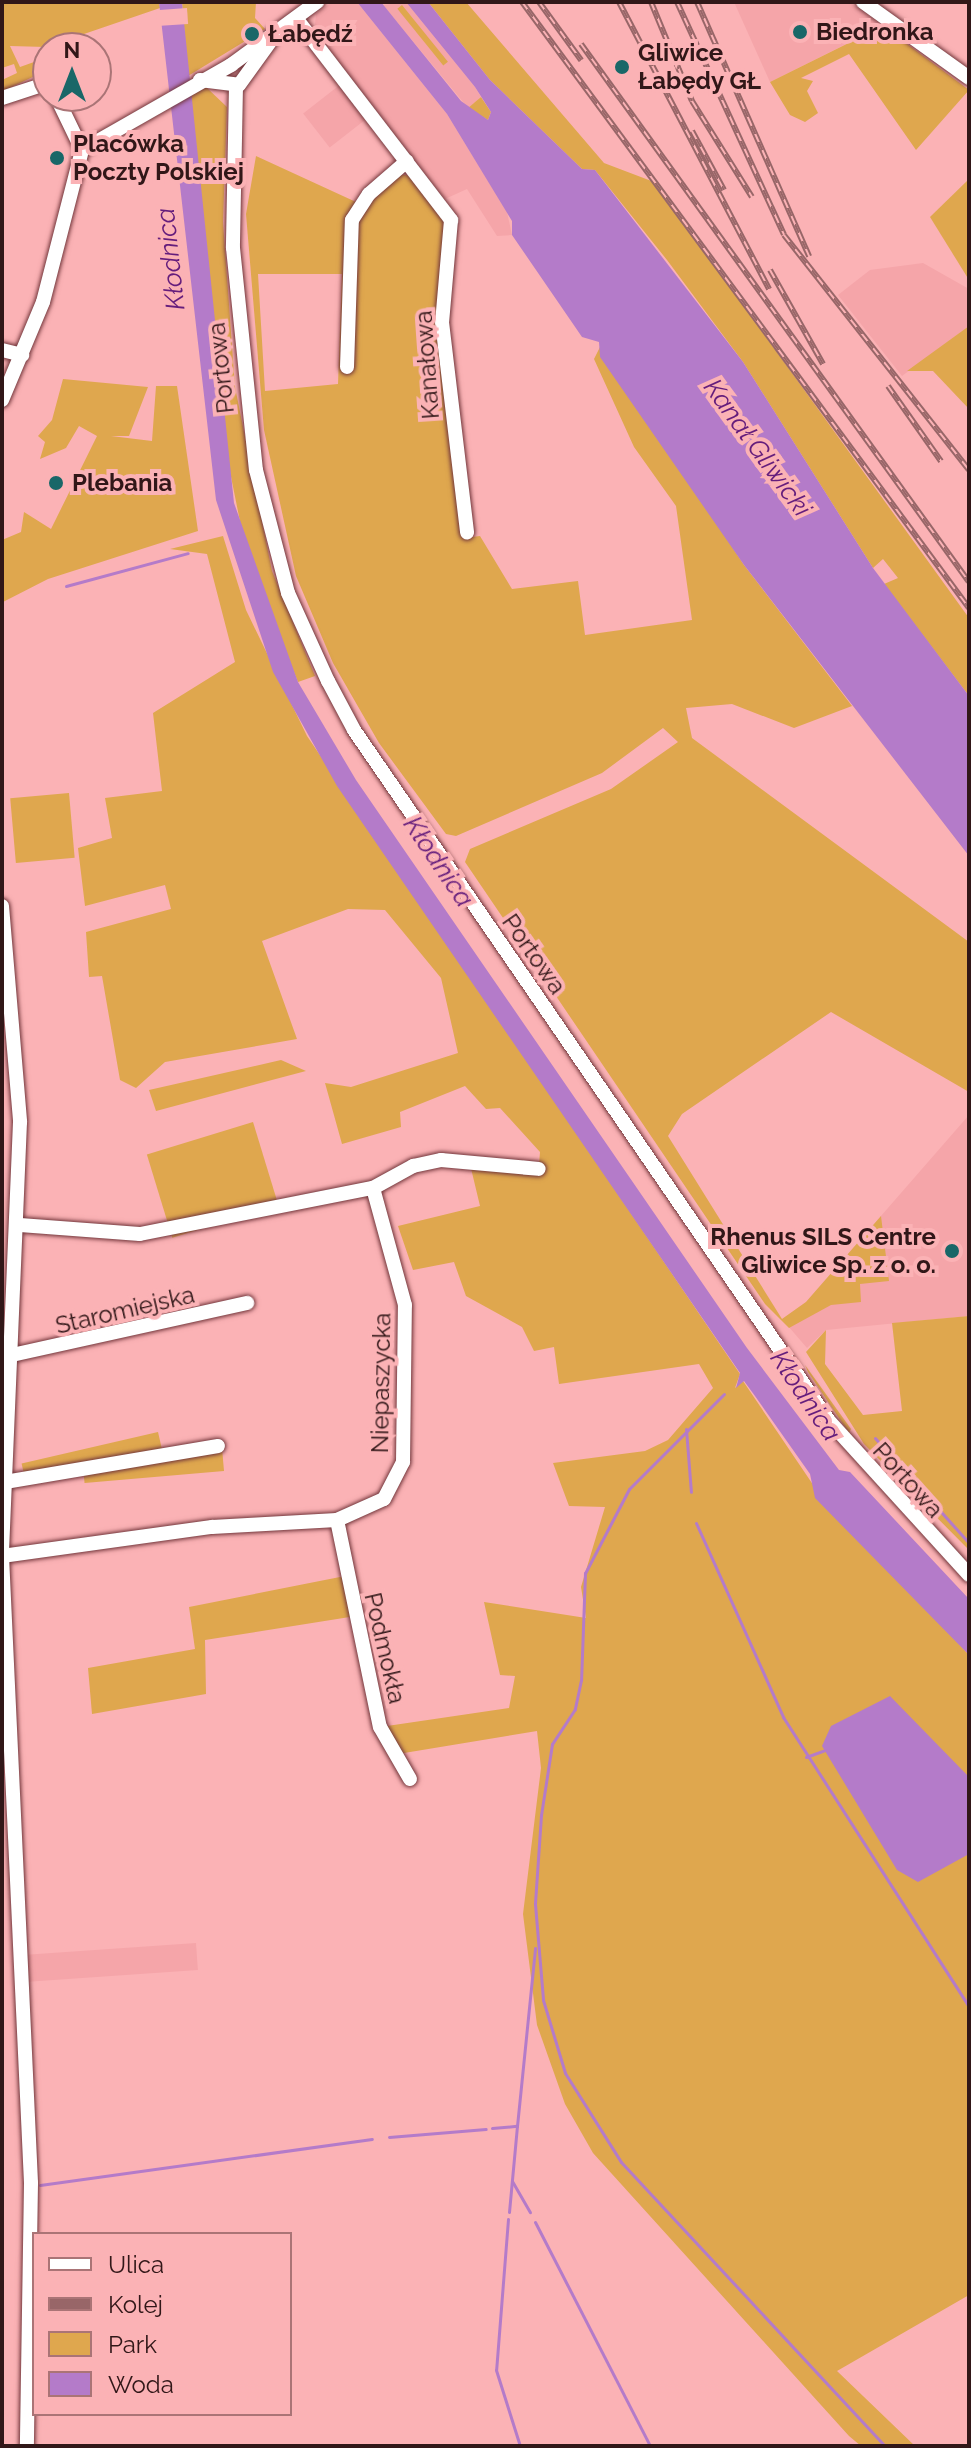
<!DOCTYPE html>
<html>
<head>
<meta charset="utf-8">
<style>
	body { margin:0 }
	#map { position:relative; width:971px; height:2448px; overflow:hidden; background:#fbb2b5; font-family:Raleway,sans-serif }
	div>[style] { position:absolute }
	[style*='--x'] { left:calc(var(--x)*1px); top:calc(var(--y)*1px); width:calc(var(--w)*1px); rotate:calc(var(--a)*1deg) }
	.built>* { inset:0; background:#f5a5a9; transform-origin:0 0 }
	.green>* { inset:0; background:#dfa74e; transform-origin:0 0 }
	.water>* { inset:0; background:#b47bc9 }
	.pier>* { inset:0; background:#fbb2b5; transform-origin:0 0 }
	.stream>* { height:3px; margin:-1.5px; padding:0 1.5px; transform-origin:1.5px; border-radius:1.5px; background:#b47bc9 }
	.roads { filter:drop-shadow(0 0 2px #72363b) drop-shadow(0 0 2px #72363b) }
	.minor>* { height:14px; margin:-7px; padding:0 7px; transform-origin:7px; border-radius:7px; background:#fff }
	.rail>* { height:6px; margin-top:-3px; transform-origin:0; background:repeating-linear-gradient(90deg,#fbb2b5 0 9px,#986668 0 18px); box-sizing:border-box; border-block:2px solid #986668 }
	.dots>* { width:22px; height:22px; translate:-50% -50%; box-sizing:border-box; border:4px solid #fbb2b5; border-radius:50% }
	span { translate:-50% -50%; white-space:nowrap; text-align:center; line-height:1.15; -webkit-text-stroke:8px #fbb2b5; paint-order:stroke }
	.poi-label { font-size:24px; color:#311718; font-weight:700 }
	.left { translate:0 -50%; text-align:left }
	.right { translate:-100% -50%; text-align:right }
	.street-label { font-size:24px; color:#311718 }
	.water-label { font-size:26px; color:#651d7c; font-style:italic }
	.frame { position:absolute; inset:0; border:4px solid #311718; pointer-events:none }
	.legend { position:absolute; left:32px; top:2232px; width:260px; height:184px; box-sizing:border-box; background:#fbb2b5; border:2px solid #aa7476; margin:0; padding:10px 14px; list-style:none; font-size:24px; color:#311718 }
	.legend li { display:flex; align-items:center; gap:16px; height:40px }
	.legend b { width:40px; border:2px solid #aa7476 }
	.north { position:absolute; left:32px; top:32px; width:80px; height:80px; box-sizing:border-box; background:#fbb2b5; border:2px solid #aa7476; border-radius:50%; rotate:0deg; font-size:22px; font-weight:700; line-height:32px; text-align:center; color:#311718 }
	.north::after { content:''; display:block; margin:auto; width:28px; height:36px; background:#196768; clip-path:polygon(50% 0,100% 100%,50% 72%,0 100%) }
</style>
</head>
<body>
<div id="map">
	<div class="built">
		<i style="clip-path:polygon(332px 2px,357px 2px,447px 114px,507px 212px,512px 235px,497px 236px,467px 189px,445px 199px,314px 37px,316px 14px)"></i>
		<i style="clip-path:polygon(406px 2px,475px 87px,481px 97px,468px 108px,383px 5px)"></i>
		<i style="clip-path:polygon(734px 2px,849px 2px,882px 26px,770px 82px)"></i>
		<i style="left:341px;top:84px;width:43px;height:48px;rotate:52deg"></i>
		<i style="clip-path:polygon(923px 263px,969px 289px,969px 326px,902px 376px,838px 295px,870px 270px)"></i>
		<i style="clip-path:polygon(969px 1115px,969px 1316px,826px 1330px,807px 1348px,782px 1319px,806px 1302px)"></i>
		<i style="left:196px;top:1943px;width:27px;height:170px;rotate:86deg"></i>
	</div>
	<div class="green">
		<i style="clip-path:polygon(2px 2px,159px 2px,160px 8px,46px 47px,10px 46px,20px 67px,34px 62px,37px 75px,3px 91px,2px 80px,17px 73px,14px 64px,2px 68px)"></i>
		<i style="clip-path:polygon(182px 2px,256px 2px,255px 18px,265px 29px,188px 76px)"></i>
		<i style="clip-path:polygon(428px 2px,466px 2px,604px 163px,654px 182px,969px 618px,969px 696px,884px 584px,898px 578px,883px 559px,873px 568px,743px 362px,667px 260px,595px 170px,582px 169px,490px 80px)"></i>
		<i style="left:402px;top:5px;width:73px;height:6px;rotate:51deg"></i>
		<i style="clip-path:polygon(883px 26px,969px 90px,916px 150px,849px 54px,801px 78px,813px 81px,807px 91px,818px 113px,805px 122px,790px 115px,770px 82px)"></i>
		<i style="clip-path:polygon(206px 87px,227px 107px,223px 222px,235px 387px,272px 571px,315px 676px,298px 682px,247px 556px,226px 452px,190px 96px)"></i>
		<i style="clip-path:polygon(481px 97px,491px 112px,488px 120px,468px 108px)"></i>
		<i style="clip-path:polygon(evenodd,256px 156px,356px 202px,396px 174px,413px 176px,448px 222px,442px 298px,433px 321px,439px 322px,464px 538px,480px 536px,512px 589px,578px 581px,585px 635px,692px 620px,676px 506px,634px 447px,594px 359px,600px 347px,744px 565px,852px 706px,794px 728px,732px 704px,686px 708px,692px 738px,969px 942px,969px 1092px,831px 1012px,682px 1114px,668px 1136px,782px 1319px,806px 1302px,881px 1216px,889px 1281px,860px 1284px,861px 1302px,831px 1305px,789px 1328px,765px 1304px,465px 862px,470px 849px,611px 789px,678px 742px,663px 728px,602px 773px,456px 836px,446px 834px,379px 743px,333px 663px,296px 576px,264px 430px,246px 214px,256px 156px,258px 274px,342px 274px,338px 384px,265px 391px,258px 274px)"></i>
		<i style="clip-path:polygon(969px 179px,969px 280px,930px 217px)"></i>
		<i style="clip-path:polygon(969px 326px,969px 409px,933px 371px,907px 371px)"></i>
		<i style="clip-path:polygon(63px 379px,148px 387px,129px 436px,111px 436px,152px 441px,156px 386px,177px 386px,198px 531px,48px 579px,3px 602px,2px 540px,21px 532px,24px 512px,51px 529px,97px 436px,79px 426px,66px 448px,40px 459px,45px 442px,38px 436px,52px 420px)"></i>
		<i style="clip-path:polygon(223px 536px,246px 610px,307px 736px,740px 1374px,735px 1388px,743px 1381px,822px 1498px,969px 1655px,969px 2295px,837px 2371px,915px 2446px,861px 2446px,849px 2436px,593px 2153px,565px 2104px,537px 2025px,523px 1914px,541px 1768px,537px 1731px,398px 1754px,387px 1726px,509px 1708px,515px 1676px,500px 1675px,484px 1602px,586px 1618px,581px 1587px,605px 1507px,569px 1506px,553px 1463px,645px 1451px,668px 1440px,713px 1388px,699px 1364px,559px 1384px,554px 1347px,534px 1351px,522px 1327px,466px 1296px,454px 1262px,413px 1270px,398px 1226px,480px 1206px,469px 1160px,539px 1164px,540px 1152px,500px 1108px,486px 1109px,465px 1086px,400px 1112px,401px 1127px,342px 1144px,325px 1083px,351px 1087px,458px 1053px,441px 978px,385px 910px,348px 909px,262px 941px,297px 1039px,165px 1062px,136px 1088px,120px 1080px,102px 976px,89px 977px,86px 932px,171px 909px,165px 885px,85px 906px,78px 848px,112px 838px,105px 798px,162px 791px,153px 713px,235px 662px,207px 554px,170px 549px)"></i>
		<i style="left:69px;top:793px;width:65px;height:59px;rotate:85deg"></i>
		<i style="clip-path:polygon(281px 1060px,306px 1071px,156px 1111px,149px 1090px)"></i>
		<i style="left:253px;top:1122px;width:87px;height:111px;rotate:73deg"></i>
		<i style="clip-path:polygon(969px 1316px,969px 1550px,864px 1444px,806px 1352px,826px 1330px,825px 1364px,863px 1415px,902px 1411px,892px 1323px)"></i>
		<i style="clip-path:polygon(805px 1365px,851px 1429px,849px 1433px,808px 1372px)"></i>
		<i style="left:158px;top:1432px;width:22px;height:140px;rotate:77deg"></i>
		<i style="left:222px;top:1448px;width:23px;height:140px;rotate:85deg"></i>
		<i style="clip-path:polygon(345px 1576px,356px 1616px,205px 1640px,206px 1694px,92px 1714px,88px 1668px,195px 1649px,189px 1607px)"></i>
	</div>
	<div class="water">
		<i style="clip-path:polygon(159px 2px,182px 3px,234px 503px,298px 682px,356px 780px,747px 1348px,839px 1470px,850px 1472px,969px 1599px,969px 1655px,815px 1498px,810px 1474px,755px 1396px,744px 1381px,736px 1388px,740px 1373px,337px 786px,273px 672px,216px 500px)"></i>
		<i style="clip-path:polygon(357px 2px,381px 2px,461px 101px,488px 120px,491px 112px,475px 87px,406px 2px,428px 2px,490px 80px,582px 169px,595px 170px,743px 362px,873px 568px,969px 696px,969px 856px,744px 565px,600px 357px,599px 342px,582px 337px,512px 235px,512px 221px,447px 114px)"></i>
		<i style="clip-path:polygon(890px 1696px,969px 1777px,969px 1854px,918px 1882px,897px 1870px,822px 1746px,831px 1726px)"></i>
	</div>
	<div class="pier">
		<i style="left:187px;top:8px;width:16px;height:31px;rotate:86deg"></i>
	</div>
	<div class="stream">
		<i style="--x:66;--y:586;--w:126;--a:-15.1"></i>
		<i style="--x:724;--y:1394;--w:134;--a:135"></i>
		<i style="--x:629;--y:1489;--w:95;--a:117.6"></i>
		<i style="--x:585;--y:1573;--w:107;--a:92.1"></i>
		<i style="--x:581;--y:1680;--w:30;--a:102"></i>
		<i style="--x:575;--y:1709;--w:42;--a:123.3"></i>
		<i style="--x:552;--y:1744;--w:72;--a:98.8"></i>
		<i style="--x:541;--y:1815;--w:89;--a:93.9"></i>
		<i style="--x:535;--y:1904;--w:96;--a:85.2"></i>
		<i style="--x:543;--y:2000;--w:76;--a:73.2"></i>
		<i style="--x:565;--y:2073;--w:105;--a:57.8"></i>
		<i style="--x:621;--y:2162;--w:388;--a:47.1"></i>
		<i style="--x:686;--y:1429;--w:63;--a:85.5"></i>
		<i style="--x:875;--y:1438;--w:141;--a:48.2"></i>
		<i style="--x:696;--y:1523;--w:213;--a:65.8"></i>
		<i style="--x:783;--y:1717;--w:345;--a:57.3"></i>
		<i style="--x:806;--y:1757;--w:20;--a:-20"></i>
		<i style="--x:492;--y:2128;--w:25;--a:-5"></i>
		<i style="--x:517;--y:2126;--w:179;--a:-84.2"></i>
		<i style="--x:389;--y:2137;--w:97;--a:-4.7"></i>
		<i style="--x:512;--y:2181;--w:36;--a:60"></i>
		<i style="--x:40;--y:2185;--w:335;--a:-7.9"></i>
		<i style="--x:509;--y:2212;--w:86;--a:-84.7"></i>
		<i style="--x:508;--y:2219;--w:151;--a:94.5"></i>
		<i style="--x:496;--y:2370;--w:80;--a:72.5"></i>
		<i style="--x:535;--y:2222;--w:252;--a:62.8"></i>
	</div>
	<div class="roads">
		<div class="minor">
			<i style="--x:863;--y:2;--w:130;--a:35.6"></i>
			<i style="--x:296;--y:18;--w:255;--a:52.5"></i>
			<i style="--x:451;--y:220;--w:102;--a:95"></i>
			<i style="--x:442;--y:322;--w:212;--a:83.2"></i>
			<i style="--x:200;--y:80;--w:39;--a:7"></i>
			<i style="--x:239;--y:85;--w:53;--a:-54.2"></i>
			<i style="--x:236;--y:86;--w:162;--a:91.1"></i>
			<i style="--x:233;--y:248;--w:223;--a:84.1"></i>
			<i style="--x:256;--y:470;--w:127;--a:75.4"></i>
			<i style="--x:288;--y:593;--w:97;--a:65.6"></i>
			<i style="--x:328;--y:681;--w:55;--a:62"></i>
			<i style="--x:354;--y:730;--w:839;--a:55.49"></i>
			<i style="--x:829;--y:1421;--w:208;--a:47.7"></i>
			<i style="--x:56;--y:96;--w:60;--a:64.3"></i>
			<i style="--x:2;--y:98;--w:48;--a:-18.1"></i>
			<i style="--x:2;--y:350;--w:21;--a:14"></i>
			<i style="--x:347;--y:367;--w:147;--a:-88.1"></i>
			<i style="--x:352;--y:220;--w:31;--a:-57"></i>
			<i style="--x:369;--y:194;--w:50;--a:-41"></i>
			<i style="--x:2;--y:400;--w:106;--a:-67.3"></i>
			<i style="--x:43;--y:302;--w:157;--a:-75.6"></i>
			<i style="--x:82;--y:150;--w:172;--a:-29.7"></i>
			<i style="--x:231;--y:65;--w:107;--a:-36.2"></i>
			<i style="--x:2;--y:906;--w:217;--a:85.2"></i>
			<i style="--x:20;--y:1122;--w:434;--a:92.4"></i>
			<i style="--x:2;--y:1556;--w:628;--a:87.35"></i>
			<i style="--x:31;--y:2183;--w:263;--a:90.9"></i>
			<i style="--x:20;--y:1225;--w:120;--a:4.3"></i>
			<i style="--x:140;--y:1234;--w:237;--a:-11.2"></i>
			<i style="--x:373;--y:1188;--w:46;--a:-28.8"></i>
			<i style="--x:413;--y:1166;--w:29;--a:-12"></i>
			<i style="--x:441;--y:1160;--w:98;--a:5.2"></i>
			<i style="--x:12;--y:1355;--w:241;--a:-12.5"></i>
			<i style="--x:5;--y:1482;--w:216;--a:-9.6"></i>
			<i style="--x:337;--y:1520;--w:211;--a:78.3"></i>
			<i style="--x:380;--y:1727;--w:60;--a:60"></i>
			<i style="--x:2;--y:1556;--w:212;--a:-7.9"></i>
			<i style="--x:212;--y:1527;--w:125;--a:-3.2"></i>
			<i style="--x:337;--y:1520;--w:51;--a:-24.1"></i>
			<i style="--x:384;--y:1499;--w:42;--a:-62.8"></i>
			<i style="--x:403;--y:1462;--w:157;--a:-89.3"></i>
			<i style="--x:405;--y:1305;--w:121;--a:-105.3"></i>
		</div>
	</div>
	<div class="rail">
		<i style="--x:522;--y:2;--w:753;--a:53.59"></i>
		<i style="--x:539;--y:2;--w:72;--a:54.1"></i>
		<i style="--x:619;--y:2;--w:324;--a:62.4"></i>
		<i style="--x:651;--y:2;--w:107;--a:67.5"></i>
		<i style="--x:692;--y:101;--w:113;--a:58"></i>
		<i style="--x:677;--y:2;--w:256;--a:65.3"></i>
		<i style="--x:784;--y:235;--w:299;--a:51.8"></i>
		<i style="--x:697;--y:2;--w:278;--a:66.2"></i>
		<i style="--x:581;--y:44;--w:663;--a:54.2"></i>
		<i style="--x:692;--y:131;--w:67;--a:61.5"></i>
		<i style="--x:770;--y:270;--w:108;--a:60.6"></i>
		<i style="--x:888;--y:386;--w:92;--a:54.8"></i>
	</div>
	<div class="dots">
		<i style="left:800px;top:32px;background:#196768"></i>
		<i style="left:252px;top:34px;background:#196768"></i>
		<i style="left:622px;top:67px;background:#196768"></i>
		<i style="left:57px;top:158px;background:#196768"></i>
		<i style="left:56px;top:483px;background:#196768"></i>
		<i style="left:952px;top:1251px;background:#196768"></i>
	</div>
	<div class="poi-label">
		<span class="left" style="left:816px;top:32px">Biedronka</span>
		<span class="left" style="left:268px;top:34px">Łabędź</span>
		<span class="left" style="left:638px;top:67px">Gliwice<br>Łabędy GŁ</span>
		<span class="left" style="left:73px;top:158px">Placówka<br>Poczty Polskiej</span>
		<span class="left" style="left:72px;top:483px">Plebania</span>
		<span class="right" style="left:936px;top:1251px">Rhenus SILS Centre<br>Gliwice Sp. z o. o.</span>
	</div>
	<div class="street-label">
		<span style="left:427px;top:365px;rotate:-94deg">Kanałowa</span>
		<span style="left:221px;top:368px;rotate:-96deg">Portowa</span>
		<span style="left:534px;top:954px;rotate:55deg">Portowa</span>
		<span style="left:125px;top:1310px;rotate:-13deg">Staromiejska</span>
		<span style="left:381px;top:1383px;rotate:-89deg">Niepaszycka</span>
		<span style="left:908px;top:1480px;rotate:48deg">Portowa</span>
		<span style="left:385px;top:1648px;rotate:77deg">Podmokła</span>
	</div>
	<div class="water-label">
		<span style="left:171px;top:259px;rotate:-96deg">Kłodnica</span>
		<span style="left:757px;top:448px;rotate:54deg">Kanał Gliwicki</span>
		<span style="left:438px;top:862px;rotate:56deg">Kłodnica</span>
		<span style="left:805px;top:1396px;rotate:56deg">Kłodnica</span>
	</div>
	<div class="frame"></div>
	<ul class="legend">
	<li><b style="height:10px;background:#fff"></b>Ulica</li>
	<li><b style="height:10px;background:#986668"></b>Kolej</li>
	<li><b style="height:22px;background:#dfa74e"></b>Park</li>
	<li><b style="height:22px;background:#b47bc9"></b>Woda</li>
	</ul>
	<div class="north">N</div>
</div>
</body>
</html>
